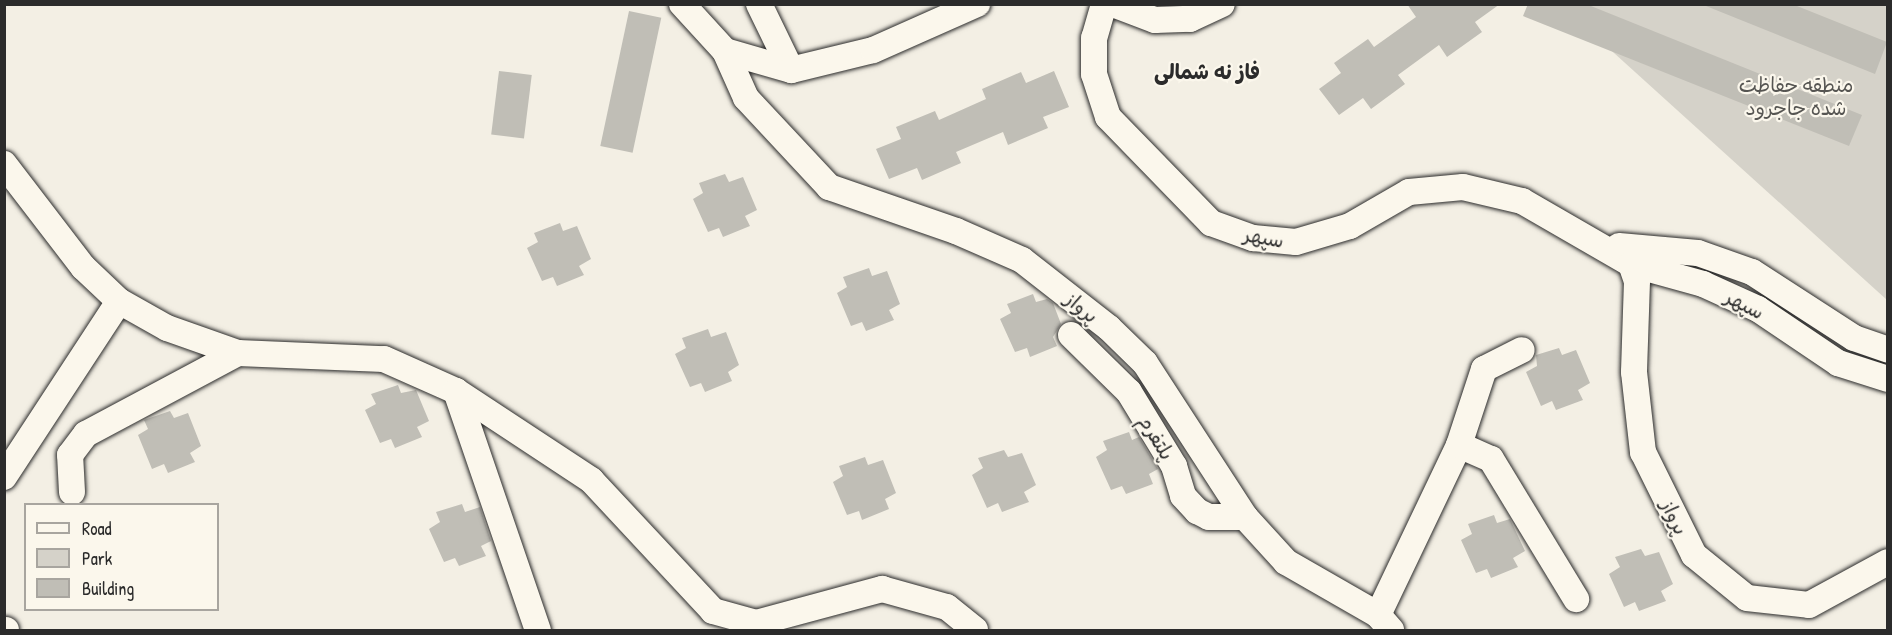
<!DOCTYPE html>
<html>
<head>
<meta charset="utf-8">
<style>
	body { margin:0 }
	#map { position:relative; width:1892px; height:635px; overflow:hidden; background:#f3efe4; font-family:"Patrick Hand","Playpen Sans Arabic",sans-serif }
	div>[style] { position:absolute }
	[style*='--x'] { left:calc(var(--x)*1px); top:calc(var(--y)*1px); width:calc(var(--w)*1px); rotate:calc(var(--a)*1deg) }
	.green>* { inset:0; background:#d5d2c9 }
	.building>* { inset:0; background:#c0beb6; transform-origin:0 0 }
	.roads { filter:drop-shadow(0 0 2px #2b2b2b) drop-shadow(0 0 2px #2b2b2b) }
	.minor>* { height:26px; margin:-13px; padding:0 13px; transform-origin:13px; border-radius:13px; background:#fbf7ec }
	span { translate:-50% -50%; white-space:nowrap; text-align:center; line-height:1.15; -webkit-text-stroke:4.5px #fbf7ec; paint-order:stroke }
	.park-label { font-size:20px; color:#565552 }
	.street-label { font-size:20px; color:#2b2b2b }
	.neighbourhood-label { font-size:21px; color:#2b2b2b; font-weight:700 }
	.frame { position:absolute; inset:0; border:6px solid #2b2b2b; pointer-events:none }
	.legend { position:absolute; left:24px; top:503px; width:195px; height:108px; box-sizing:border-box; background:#fbf7ec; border:2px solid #a8a59f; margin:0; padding:8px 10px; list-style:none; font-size:18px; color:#2b2b2b }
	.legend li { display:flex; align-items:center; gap:12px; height:30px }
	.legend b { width:30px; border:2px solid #a8a59f }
</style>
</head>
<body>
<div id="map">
	<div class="green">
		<i style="clip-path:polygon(1561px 5px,1887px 5px,1887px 300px)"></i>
	</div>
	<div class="building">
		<i style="clip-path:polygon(1407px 4px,1500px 4px,1475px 22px,1482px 32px,1447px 57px,1439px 45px,1398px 75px,1405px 84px,1371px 109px,1363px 98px,1339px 115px,1319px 89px,1341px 73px,1334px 63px,1368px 39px,1374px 47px,1416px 17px)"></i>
		<i style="clip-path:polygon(1528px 4px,1586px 4px,1862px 115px,1849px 146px,1523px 16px)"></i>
		<i style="clip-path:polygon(1701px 4px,1792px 4px,1887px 42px,1875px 74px)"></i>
		<i style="left:629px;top:11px;width:33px;height:138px;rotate:12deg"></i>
		<i style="left:499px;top:71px;width:33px;height:64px;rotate:7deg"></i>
		<i style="clip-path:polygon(1054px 71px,1069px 107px,1043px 117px,1048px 128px,1008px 145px,1003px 132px,956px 152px,961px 163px,922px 180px,917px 168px,889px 179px,876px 149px,901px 139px,896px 127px,935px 111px,939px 120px,986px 99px,982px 89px,1021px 72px,1026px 83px)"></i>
		<i style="clip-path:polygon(725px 174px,729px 182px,743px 177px,757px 210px,745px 216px,750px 226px,723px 237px,719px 228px,708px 232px,693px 199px,703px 193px,699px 183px)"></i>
		<i style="clip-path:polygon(560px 223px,563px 231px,577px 226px,591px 259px,579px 266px,584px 275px,557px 286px,553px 277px,542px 281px,527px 248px,538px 242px,534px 233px)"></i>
		<i style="clip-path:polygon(869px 268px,872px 276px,887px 271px,900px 304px,889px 310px,894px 320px,866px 331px,862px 322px,851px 326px,837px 293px,847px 287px,843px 277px)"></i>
		<i style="clip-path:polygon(1033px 294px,1036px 302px,1047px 299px,1053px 303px,1061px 324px,1053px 337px,1057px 346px,1030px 357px,1027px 348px,1015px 352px,1000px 319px,1011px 313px,1007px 304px)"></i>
		<i style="clip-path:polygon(708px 329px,711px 337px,726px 332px,739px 365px,728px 372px,732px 381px,705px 392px,701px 383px,690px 387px,675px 354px,686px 348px,682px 338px)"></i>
		<i style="clip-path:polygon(1559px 348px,1562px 355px,1576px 350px,1590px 383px,1578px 390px,1583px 400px,1556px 410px,1552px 401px,1541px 406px,1526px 372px,1537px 366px,1536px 355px)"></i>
		<i style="clip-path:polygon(398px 385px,401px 393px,416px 390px,429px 421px,417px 427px,422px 437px,395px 448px,391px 439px,380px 443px,365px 410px,376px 404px,371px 394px)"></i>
		<i style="clip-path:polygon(170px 411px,174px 418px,188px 413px,201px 446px,190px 453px,195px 462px,168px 473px,164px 464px,152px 469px,138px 435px,148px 429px,144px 420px)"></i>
		<i style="clip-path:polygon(1129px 432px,1132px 440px,1139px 437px,1158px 469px,1149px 474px,1153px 484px,1126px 494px,1122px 486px,1111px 490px,1096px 457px,1107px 450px,1103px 441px)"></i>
		<i style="clip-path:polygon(1004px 450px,1008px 457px,1022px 453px,1036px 485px,1024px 492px,1029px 502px,1002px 512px,998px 503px,987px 508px,972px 475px,983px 468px,978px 458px)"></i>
		<i style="clip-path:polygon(865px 457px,868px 465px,883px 460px,896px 493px,885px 499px,889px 509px,862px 520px,859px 511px,847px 515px,833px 482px,843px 476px,839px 466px)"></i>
		<i style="clip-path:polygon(462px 504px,465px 512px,480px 507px,491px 541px,481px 546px,486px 556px,459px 566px,455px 558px,444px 562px,429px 529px,440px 522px,436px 512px)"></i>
		<i style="clip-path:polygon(1494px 515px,1497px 523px,1510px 519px,1525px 551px,1513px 558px,1518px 567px,1491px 578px,1487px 569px,1476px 573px,1461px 540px,1472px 534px,1468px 524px)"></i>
		<i style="clip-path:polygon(1641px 549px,1645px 556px,1659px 552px,1673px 584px,1661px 591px,1666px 601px,1639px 611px,1635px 602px,1624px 607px,1609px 574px,1620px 567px,1615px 557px)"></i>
	</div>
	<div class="roads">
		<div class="minor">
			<i style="--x:682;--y:4;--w:64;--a:47.5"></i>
			<i style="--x:725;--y:51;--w:51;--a:65.9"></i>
			<i style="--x:746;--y:98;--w:122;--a:47"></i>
			<i style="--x:829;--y:187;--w:134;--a:19.1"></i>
			<i style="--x:956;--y:231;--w:72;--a:23.7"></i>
			<i style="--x:1022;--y:260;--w:110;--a:38"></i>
			<i style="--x:1109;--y:328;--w:50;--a:44.2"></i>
			<i style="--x:1145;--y:363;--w:184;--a:57"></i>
			<i style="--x:1245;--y:517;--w:61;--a:47.7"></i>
			<i style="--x:1286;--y:562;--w:106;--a:29.9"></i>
			<i style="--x:1378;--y:615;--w:20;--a:49"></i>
			<i style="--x:759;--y:4;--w:73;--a:64.1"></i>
			<i style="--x:1104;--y:4;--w:35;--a:106"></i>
			<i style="--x:1094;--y:38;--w:36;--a:90"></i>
			<i style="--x:1094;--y:74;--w:45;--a:72"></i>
			<i style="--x:1108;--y:117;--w:148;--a:45.8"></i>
			<i style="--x:1211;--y:223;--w:45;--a:19.7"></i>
			<i style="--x:1253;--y:238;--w:43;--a:5.3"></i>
			<i style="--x:1296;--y:242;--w:56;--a:-16.5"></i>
			<i style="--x:1350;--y:226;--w:68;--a:-30"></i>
			<i style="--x:1409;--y:192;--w:54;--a:-5.3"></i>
			<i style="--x:1463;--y:187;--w:61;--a:13.3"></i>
			<i style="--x:1522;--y:201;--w:126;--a:30"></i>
			<i style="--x:1631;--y:264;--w:75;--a:15.5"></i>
			<i style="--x:1703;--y:284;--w:60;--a:24.4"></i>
			<i style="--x:1758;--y:309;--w:97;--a:34"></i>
			<i style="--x:1838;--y:363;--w:52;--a:17.7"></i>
			<i style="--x:1113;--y:4;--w:45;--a:20.9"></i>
			<i style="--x:1155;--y:20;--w:35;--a:-2"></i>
			<i style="--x:1190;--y:19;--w:35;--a:-25"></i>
			<i style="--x:725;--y:51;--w:69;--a:16.1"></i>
			<i style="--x:791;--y:70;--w:84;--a:-13.7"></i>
			<i style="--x:873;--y:50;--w:114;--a:-23.9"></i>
			<i style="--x:4;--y:164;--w:130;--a:52.5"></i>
			<i style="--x:83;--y:267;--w:50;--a:43.4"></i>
			<i style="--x:119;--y:301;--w:55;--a:29.4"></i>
			<i style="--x:167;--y:328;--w:75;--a:19.4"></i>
			<i style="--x:238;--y:353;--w:146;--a:2.4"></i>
			<i style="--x:384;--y:359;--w:79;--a:24"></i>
			<i style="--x:456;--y:391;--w:162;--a:33.4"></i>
			<i style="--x:591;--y:480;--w:179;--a:47"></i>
			<i style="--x:713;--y:611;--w:45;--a:15.6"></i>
			<i style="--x:756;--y:623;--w:131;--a:-15.1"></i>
			<i style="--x:882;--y:589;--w:67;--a:15.5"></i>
			<i style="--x:947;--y:607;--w:36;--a:39"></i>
			<i style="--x:1619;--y:246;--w:79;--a:5.1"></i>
			<i style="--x:1698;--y:253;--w:57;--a:19.4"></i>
			<i style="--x:1752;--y:272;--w:121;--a:32.9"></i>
			<i style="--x:1854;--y:338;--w:36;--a:19"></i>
			<i style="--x:1631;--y:264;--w:18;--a:71"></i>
			<i style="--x:1637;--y:281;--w:91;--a:91.9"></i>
			<i style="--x:1634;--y:372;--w:81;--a:83.6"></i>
			<i style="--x:1643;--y:452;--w:115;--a:63.7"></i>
			<i style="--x:1694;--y:555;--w:68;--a:39.1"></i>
			<i style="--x:1747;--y:598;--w:62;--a:6.4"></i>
			<i style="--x:1809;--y:605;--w:90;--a:-28.6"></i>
			<i style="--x:1071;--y:335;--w:81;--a:44.5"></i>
			<i style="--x:1129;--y:392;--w:87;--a:58.7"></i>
			<i style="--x:1174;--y:466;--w:31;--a:73"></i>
			<i style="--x:1183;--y:496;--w:21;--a:47"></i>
			<i style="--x:1197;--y:511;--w:13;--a:27"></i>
			<i style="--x:1209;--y:517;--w:36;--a:0"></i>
			<i style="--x:456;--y:391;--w:253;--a:71.1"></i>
			<i style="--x:1459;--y:445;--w:35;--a:24"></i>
			<i style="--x:1491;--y:459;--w:164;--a:58.7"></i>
			<i style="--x:4;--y:477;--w:210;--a:-56.8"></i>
			<i style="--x:72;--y:492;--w:37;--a:-93"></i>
			<i style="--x:70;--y:455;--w:26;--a:-53"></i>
			<i style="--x:86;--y:434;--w:172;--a:-28.1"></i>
			<i style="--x:1378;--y:615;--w:188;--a:-64.5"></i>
			<i style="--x:1459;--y:445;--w:80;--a:-71.8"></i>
			<i style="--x:1484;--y:369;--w:42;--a:-26.6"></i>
			<i style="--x:4;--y:630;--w:2;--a:0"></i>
		</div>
	</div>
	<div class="park-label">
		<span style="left:1796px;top:96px">منطقه حفاظت<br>شده جاجرود</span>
	</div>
	<div class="street-label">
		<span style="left:1264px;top:237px;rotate:10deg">سپهر</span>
		<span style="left:1745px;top:304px;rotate:27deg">سپهر</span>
		<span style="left:1082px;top:307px;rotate:39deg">پرواز</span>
		<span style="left:1157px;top:437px;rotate:59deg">پلتفرم</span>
		<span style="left:1675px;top:517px;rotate:64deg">پرواز</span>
	</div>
	<div class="neighbourhood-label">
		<span style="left:1207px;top:72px">فاز نه شمالی</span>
	</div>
	<div class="frame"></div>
	<ul class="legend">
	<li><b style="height:8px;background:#fbf7ec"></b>Road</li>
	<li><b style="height:16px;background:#d5d2c9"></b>Park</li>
	<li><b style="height:16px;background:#c0beb6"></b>Building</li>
	</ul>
</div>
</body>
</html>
